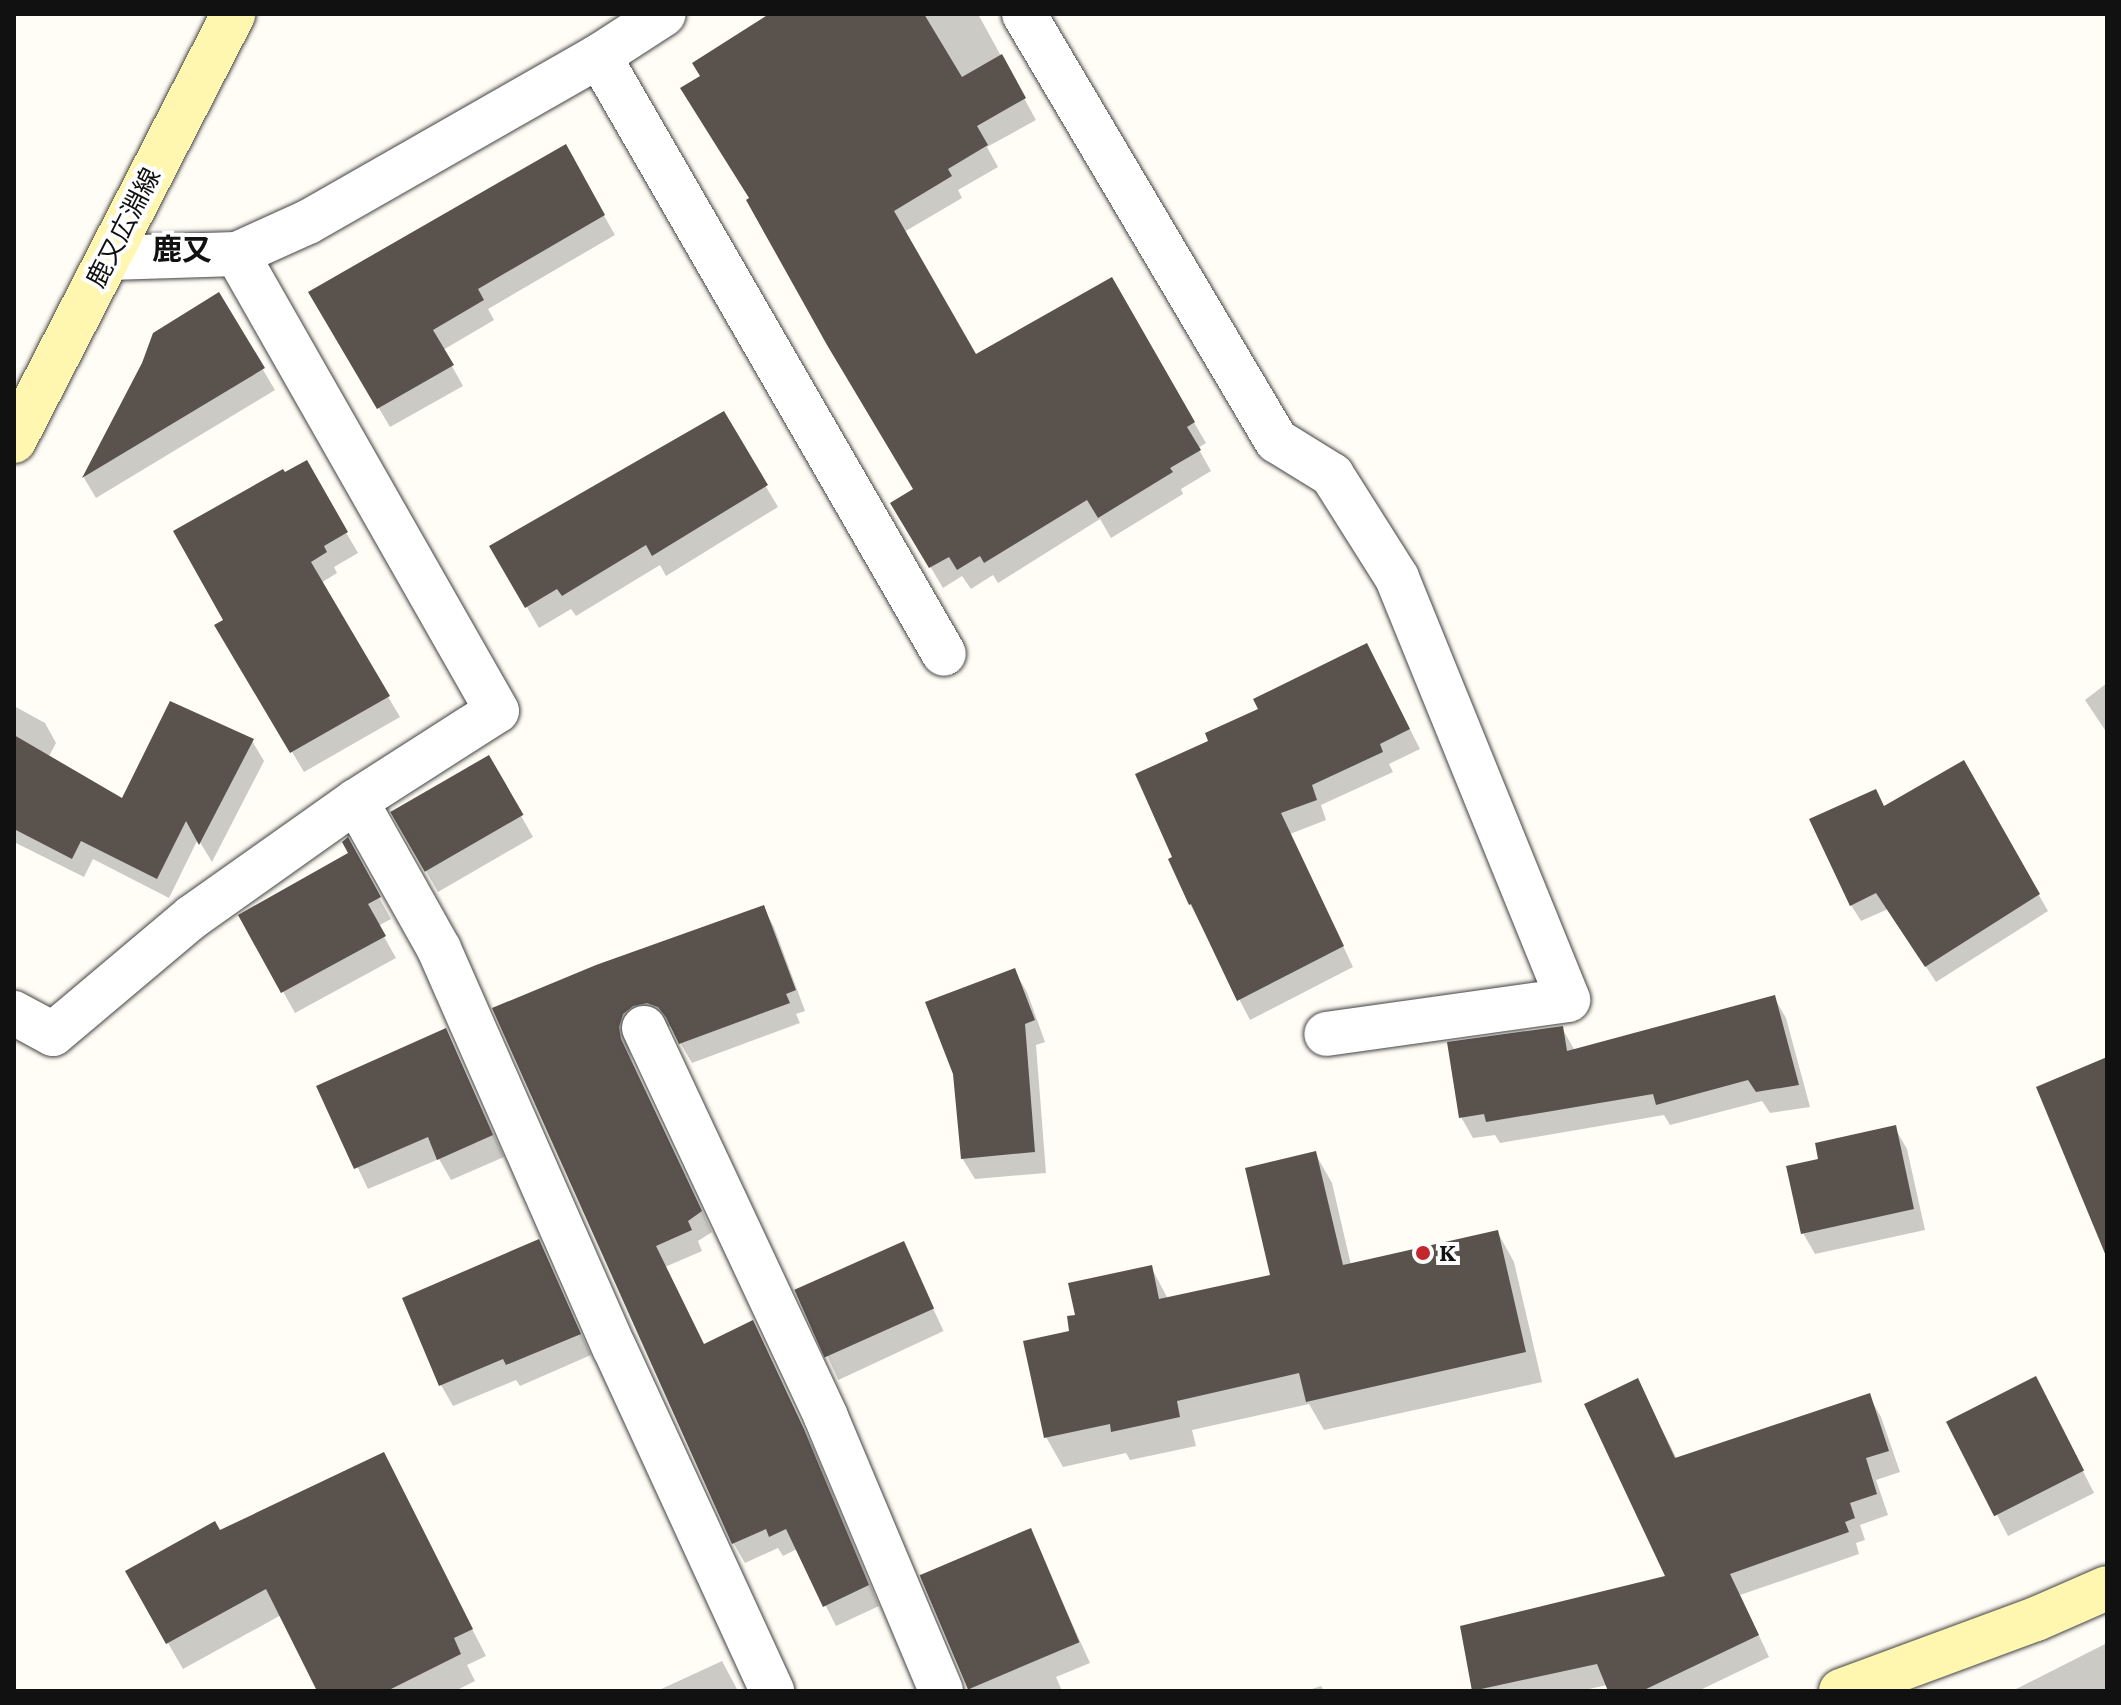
<!DOCTYPE html>
<html>
<head>
<meta charset="utf-8">
<style>
	body { margin:0 }
	#map { position:relative; width:2121px; height:1705px; overflow:hidden; background:#fffdf5; font-family:"Crimson Pro","Noto Sans JP",serif }
	div>[style] { position:absolute }
	[style*='--x'] { left:calc(var(--x)*1px); top:calc(var(--y)*1px); width:calc(var(--w)*1px); rotate:calc(var(--a)*1deg) }
	.shadow>* { inset:0; background:#0003; transform-origin:0 0 }
	.building>* { inset:0; background:#5a524d; transform-origin:0 0 }
	.roads { filter:drop-shadow(0 0 2px #444) drop-shadow(0 0 2px #444) }
	.street>* { height:44px; margin:-22px; padding:0 22px; transform-origin:22px; border-radius:22px; background:#fff }
	.secondary>* { height:44px; margin:-22px; padding:0 22px; transform-origin:22px; border-radius:22px; background:#fff6b0 }
	.dots>* { width:22px; height:22px; translate:-50% -50%; box-sizing:border-box; border:4px solid #fff; border-radius:50% }
	span { translate:-50% -50%; white-space:nowrap; text-align:center; line-height:1.15; -webkit-text-stroke:8px #fff; paint-order:stroke }
	.street-label { font-size:26px; color:#111 }
	.poi-label { font-size:26px; color:#111; font-weight:700 }
	.left { translate:0 -50%; text-align:left }
	.quarter-label { font-size:30px; color:#111; font-weight:700 }
	.frame { position:absolute; inset:0; border:16px solid #111; pointer-events:none }
</style>
</head>
<body>
<div id="map">
	<div class="shadow">
		<i style="clip-path:polygon(770px 14px,978px 14px,1036px 120px,987px 147px,998px 167px,958px 190px,962px 198px,904px 232px,976px 356px,1111px 280px,1206px 443px,1198px 448px,1211px 471px,1181px 489px,1183px 494px,1111px 538px,1100px 519px,998px 583px,993px 575px,971px 589px,962px 576px,943px 588px,893px 504px,915px 490px,751px 199px,702px 77px)"></i>
		<i style="clip-path:polygon(565px 147px,615px 235px,488px 309px,494px 320px,443px 350px,463px 386px,390px 427px,311px 293px)"></i>
		<i style="clip-path:polygon(218px 295px,275px 390px,96px 498px,84px 478px,144px 364px)"></i>
		<i style="clip-path:polygon(723px 414px,778px 507px,666px 576px,660px 565px,576px 616px,571px 609px,539px 628px,492px 547px)"></i>
		<i style="clip-path:polygon(306px 463px,358px 553px,334px 567px,337px 573px,321px 583px,400px 717px,304px 772px,217px 626px,225px 621px,285px 475px)"></i>
		<i style="clip-path:polygon(1378px 666px,1420px 749px,1389px 764px,1393px 772px,1321px 805px,1326px 820px,1290px 834px,1353px 967px,1250px 1020px,1190px 904px)"></i>
		<i style="clip-path:polygon(2107px 683px,2107px 733px,2085px 700px)"></i>
		<i style="clip-path:polygon(14px 706px,45px 723px,56px 743px,48px 758px,123px 800px,252px 741px,264px 761px,212px 862px,198px 839px,169px 898px,93px 859px,84px 877px,14px 842px)"></i>
		<i style="clip-path:polygon(488px 758px,533px 837px,438px 892px,426px 871px)"></i>
		<i style="clip-path:polygon(1963px 763px,2048px 911px,1936px 982px,1888px 909px,1861px 921px,1851px 905px,1884px 808px)"></i>
		<i style="clip-path:polygon(347px 840px,391px 919px,378px 926px,396px 958px,295px 1013px,241px 916px,351px 853px)"></i>
		<i style="clip-path:polygon(763px 907px,774px 927px,805px 1011px,796px 1014px,800px 1023px,692px 1063px,671px 1027px,659px 1023px,629px 1048px,632px 1061px,712px 1232px,698px 1241px,702px 1251px,665px 1267px,704px 1346px,752px 1323px,814px 1449px,879px 1606px,836px 1626px,797px 1549px,783px 1556px,778px 1548px,745px 1563px,734px 1544px,495px 1009px)"></i>
		<i style="clip-path:polygon(1014px 970px,1027px 992px,1045px 1042px,1036px 1045px,1046px 1173px,975px 1179px,962px 1158px)"></i>
		<i style="clip-path:polygon(1774px 997px,1786px 1018px,1810px 1107px,1770px 1113px,1762px 1101px,1670px 1125px,1664px 1115px,1500px 1143px,1495px 1135px,1473px 1138px,1461px 1117px,1562px 1028px,1575px 1051px)"></i>
		<i style="clip-path:polygon(446px 1030px,504px 1157px,451px 1180px,439px 1159px,368px 1189px,319px 1087px)"></i>
		<i style="clip-path:polygon(1895px 1128px,1907px 1149px,1925px 1230px,1815px 1254px,1803px 1233px,1821px 1160px)"></i>
		<i style="clip-path:polygon(1315px 1153px,1332px 1183px,1351px 1265px,1498px 1233px,1514px 1262px,1542px 1382px,1324px 1430px,1309px 1404px,1192px 1430px,1196px 1446px,1130px 1460px,1126px 1453px,1063px 1467px,1046px 1437px,1077px 1317px,1151px 1267px,1168px 1299px,1273px 1276px)"></i>
		<i style="clip-path:polygon(538px 1242px,591px 1355px,520px 1386px,516px 1380px,453px 1406px,441px 1385px)"></i>
		<i style="left:903px;top:1244px;width:96px;height:116px;rotate:65deg"></i>
		<i style="clip-path:polygon(1637px 1381px,1677px 1459px,1869px 1396px,1881px 1417px,1900px 1472px,1876px 1480px,1888px 1515px,1860px 1525px,1865px 1540px,1856px 1543px,1859px 1554px,1740px 1595px,1769px 1657px,1698px 1691px,1610px 1691px,1607px 1685px,1580px 1691px,1475px 1691px,1668px 1577px)"></i>
		<i style="clip-path:polygon(2047px 1400px,2094px 1493px,2008px 1536px,1949px 1422px)"></i>
		<i style="clip-path:polygon(395px 1479px,486px 1656px,467px 1665px,475px 1681px,455px 1691px,319px 1691px,281px 1615px,183px 1669px,127px 1572px,219px 1532px)"></i>
		<i style="clip-path:polygon(1030px 1531px,1090px 1663px,1056px 1677px,1062px 1691px,968px 1691px,966px 1681px)"></i>
		<i style="clip-path:polygon(2107px 1643px,2107px 1691px,2012px 1691px)"></i>
		<i style="clip-path:polygon(722px 1661px,738px 1691px,657px 1691px)"></i>
		<i style="clip-path:polygon(1321px 1686px,1324px 1691px,1306px 1691px)"></i>
	</div>
	<div class="building">
		<i style="clip-path:polygon(769px 14px,924px 14px,962px 77px,1002px 54px,1026px 98px,977px 126px,988px 145px,948px 169px,952px 176px,894px 211px,976px 354px,1112px 277px,1195px 422px,1187px 427px,1201px 450px,1170px 468px,1173px 472px,1098px 518px,1087px 500px,984px 563px,980px 556px,957px 570px,949px 557px,929px 568px,890px 503px,913px 489px,827px 345px,746px 200px,749px 198px,680px 88px,700px 76px,692px 63px)"></i>
		<i style="clip-path:polygon(566px 144px,605px 215px,478px 289px,484px 300px,433px 330px,454px 365px,377px 409px,308px 292px)"></i>
		<i style="clip-path:polygon(219px 292px,265px 368px,82px 478px,142px 363px,153px 333px)"></i>
		<i style="clip-path:polygon(724px 411px,768px 485px,652px 556px,646px 545px,562px 596px,557px 589px,525px 608px,489px 546px)"></i>
		<i style="clip-path:polygon(307px 460px,348px 532px,324px 546px,327px 552px,311px 562px,390px 696px,290px 753px,214px 625px,223px 620px,173px 531px,283px 469px,285px 472px)"></i>
		<i style="clip-path:polygon(1367px 643px,1410px 729px,1380px 744px,1383px 752px,1312px 785px,1317px 800px,1281px 813px,1344px 946px,1237px 1001px,1191px 904px,1189px 905px,1168px 859px,1172px 857px,1135px 774px,1208px 741px,1205px 733px,1258px 709px,1253px 699px)"></i>
		<i style="clip-path:polygon(170px 701px,254px 739px,199px 845px,186px 821px,157px 879px,81px 841px,72px 859px,14px 829px,14px 735px,122px 798px)"></i>
		<i style="left:489px;top:755px;width:69px;height:114px;rotate:60deg"></i>
		<i style="clip-path:polygon(1964px 760px,2040px 894px,1925px 967px,1876px 893px,1850px 906px,1809px 819px,1876px 789px,1884px 806px)"></i>
		<i style="clip-path:polygon(348px 837px,381px 897px,368px 904px,386px 936px,281px 993px,238px 915px,348px 853px,342px 842px)"></i>
		<i style="clip-path:polygon(764px 905px,796px 990px,786px 994px,790px 1003px,679px 1044px,666px 1017px,658px 1007px,647px 1003px,633px 1006px,623px 1014px,619px 1027px,621px 1039px,702px 1211px,688px 1221px,692px 1230px,656px 1246px,704px 1344px,753px 1320px,803px 1427px,869px 1585px,823px 1607px,786px 1529px,769px 1537px,766px 1529px,732px 1544px,492px 1008px,596px 965px)"></i>
		<i style="clip-path:polygon(1015px 968px,1035px 1020px,1025px 1024px,1035px 1152px,961px 1159px,953px 1074px,925px 1002px)"></i>
		<i style="clip-path:polygon(1775px 995px,1799px 1085px,1756px 1092px,1748px 1080px,1656px 1105px,1653px 1094px,1486px 1122px,1484px 1114px,1459px 1118px,1447px 1042px,1563px 1026px,1567px 1051px)"></i>
		<i style="clip-path:polygon(446px 1028px,493px 1135px,437px 1160px,428px 1137px,354px 1169px,316px 1086px)"></i>
		<i style="clip-path:polygon(2107px 1057px,2107px 1256px,2106px 1256px,2036px 1087px)"></i>
		<i style="clip-path:polygon(1896px 1125px,1914px 1209px,1801px 1234px,1786px 1166px,1818px 1159px,1815px 1143px)"></i>
		<i style="clip-path:polygon(1316px 1151px,1343px 1265px,1498px 1230px,1526px 1352px,1306px 1402px,1299px 1373px,1177px 1401px,1180px 1417px,1111px 1432px,1110px 1424px,1044px 1438px,1023px 1341px,1069px 1331px,1067px 1316px,1075px 1315px,1068px 1283px,1152px 1265px,1159px 1299px,1270px 1275px,1245px 1168px)"></i>
		<i style="clip-path:polygon(539px 1239px,581px 1334px,506px 1365px,503px 1359px,439px 1386px,402px 1298px)"></i>
		<i style="left:904px;top:1241px;width:74px;height:120px;rotate:66deg"></i>
		<i style="left:2036px;top:1376px;width:106px;height:101px;rotate:63deg"></i>
		<i style="clip-path:polygon(1638px 1378px,1675px 1458px,1870px 1393px,1889px 1451px,1866px 1458px,1877px 1494px,1850px 1503px,1855px 1518px,1845px 1522px,1849px 1532px,1730px 1574px,1759px 1635px,1642px 1691px,1608px 1691px,1597px 1664px,1472px 1691px,1460px 1626px,1665px 1576px,1584px 1404px)"></i>
		<i style="clip-path:polygon(384px 1452px,473px 1629px,454px 1638px,461px 1654px,387px 1691px,317px 1691px,266px 1589px,166px 1644px,125px 1571px,215px 1521px,220px 1530px)"></i>
		<i style="left:1031px;top:1528px;width:124px;height:121px;rotate:67deg"></i>
	</div>
	<div class="roads">
		<div class="street">
			<i style="--x:1024;--y:14;--w:496;--a:59.4"></i>
			<i style="--x:1277;--y:441;--w:65;--a:31.7"></i>
			<i style="--x:1332;--y:475;--w:122;--a:57.7"></i>
			<i style="--x:1397;--y:578;--w:455;--a:67.9"></i>
			<i style="--x:1568;--y:1000;--w:244;--a:172"></i>
			<i style="--x:599;--y:56;--w:690;--a:60.02"></i>
			<i style="--x:109;--y:258;--w:128;--a:-1.8"></i>
			<i style="--x:237;--y:254;--w:78;--a:-24.3"></i>
			<i style="--x:308;--y:222;--w:335;--a:-29.7"></i>
			<i style="--x:599;--y:56;--w:77;--a:-32.9"></i>
			<i style="--x:356;--y:801;--w:170;--a:60.7"></i>
			<i style="--x:439;--y:949;--w:435;--a:66.3"></i>
			<i style="--x:614;--y:1347;--w:379;--a:65.3"></i>
			<i style="--x:14;--y:1013;--w:44;--a:28.3"></i>
			<i style="--x:53;--y:1034;--w:182;--a:-40.1"></i>
			<i style="--x:192;--y:917;--w:201;--a:-35.3"></i>
			<i style="--x:356;--y:801;--w:167;--a:-32.6"></i>
			<i style="--x:497;--y:711;--w:526;--a:-119.64"></i>
			<i style="--x:644;--y:1028;--w:429;--a:64.9"></i>
			<i style="--x:826;--y:1417;--w:297;--a:67.2"></i>
		</div>
		<div class="secondary">
			<i style="--x:14;--y:441;--w:480;--a:-62.8"></i>
			<i style="--x:1841;--y:1691;--w:208;--a:-20.3"></i>
			<i style="--x:2036;--y:1619;--w:77;--a:-23.6"></i>
		</div>
	</div>
	<div class="dots">
		<i style="left:1423px;top:1253px;background:#c4262e"></i>
	</div>
	<div class="street-label">
		<span style="left:124px;top:228px;rotate:-63deg">鹿又広淵線</span>
	</div>
	<div class="poi-label">
		<span class="left" style="left:1439px;top:1253px">K</span>
	</div>
	<div class="quarter-label">
		<span style="left:182px;top:250px">鹿又</span>
	</div>
	<div class="frame"></div>
</div>
</body>
</html>
